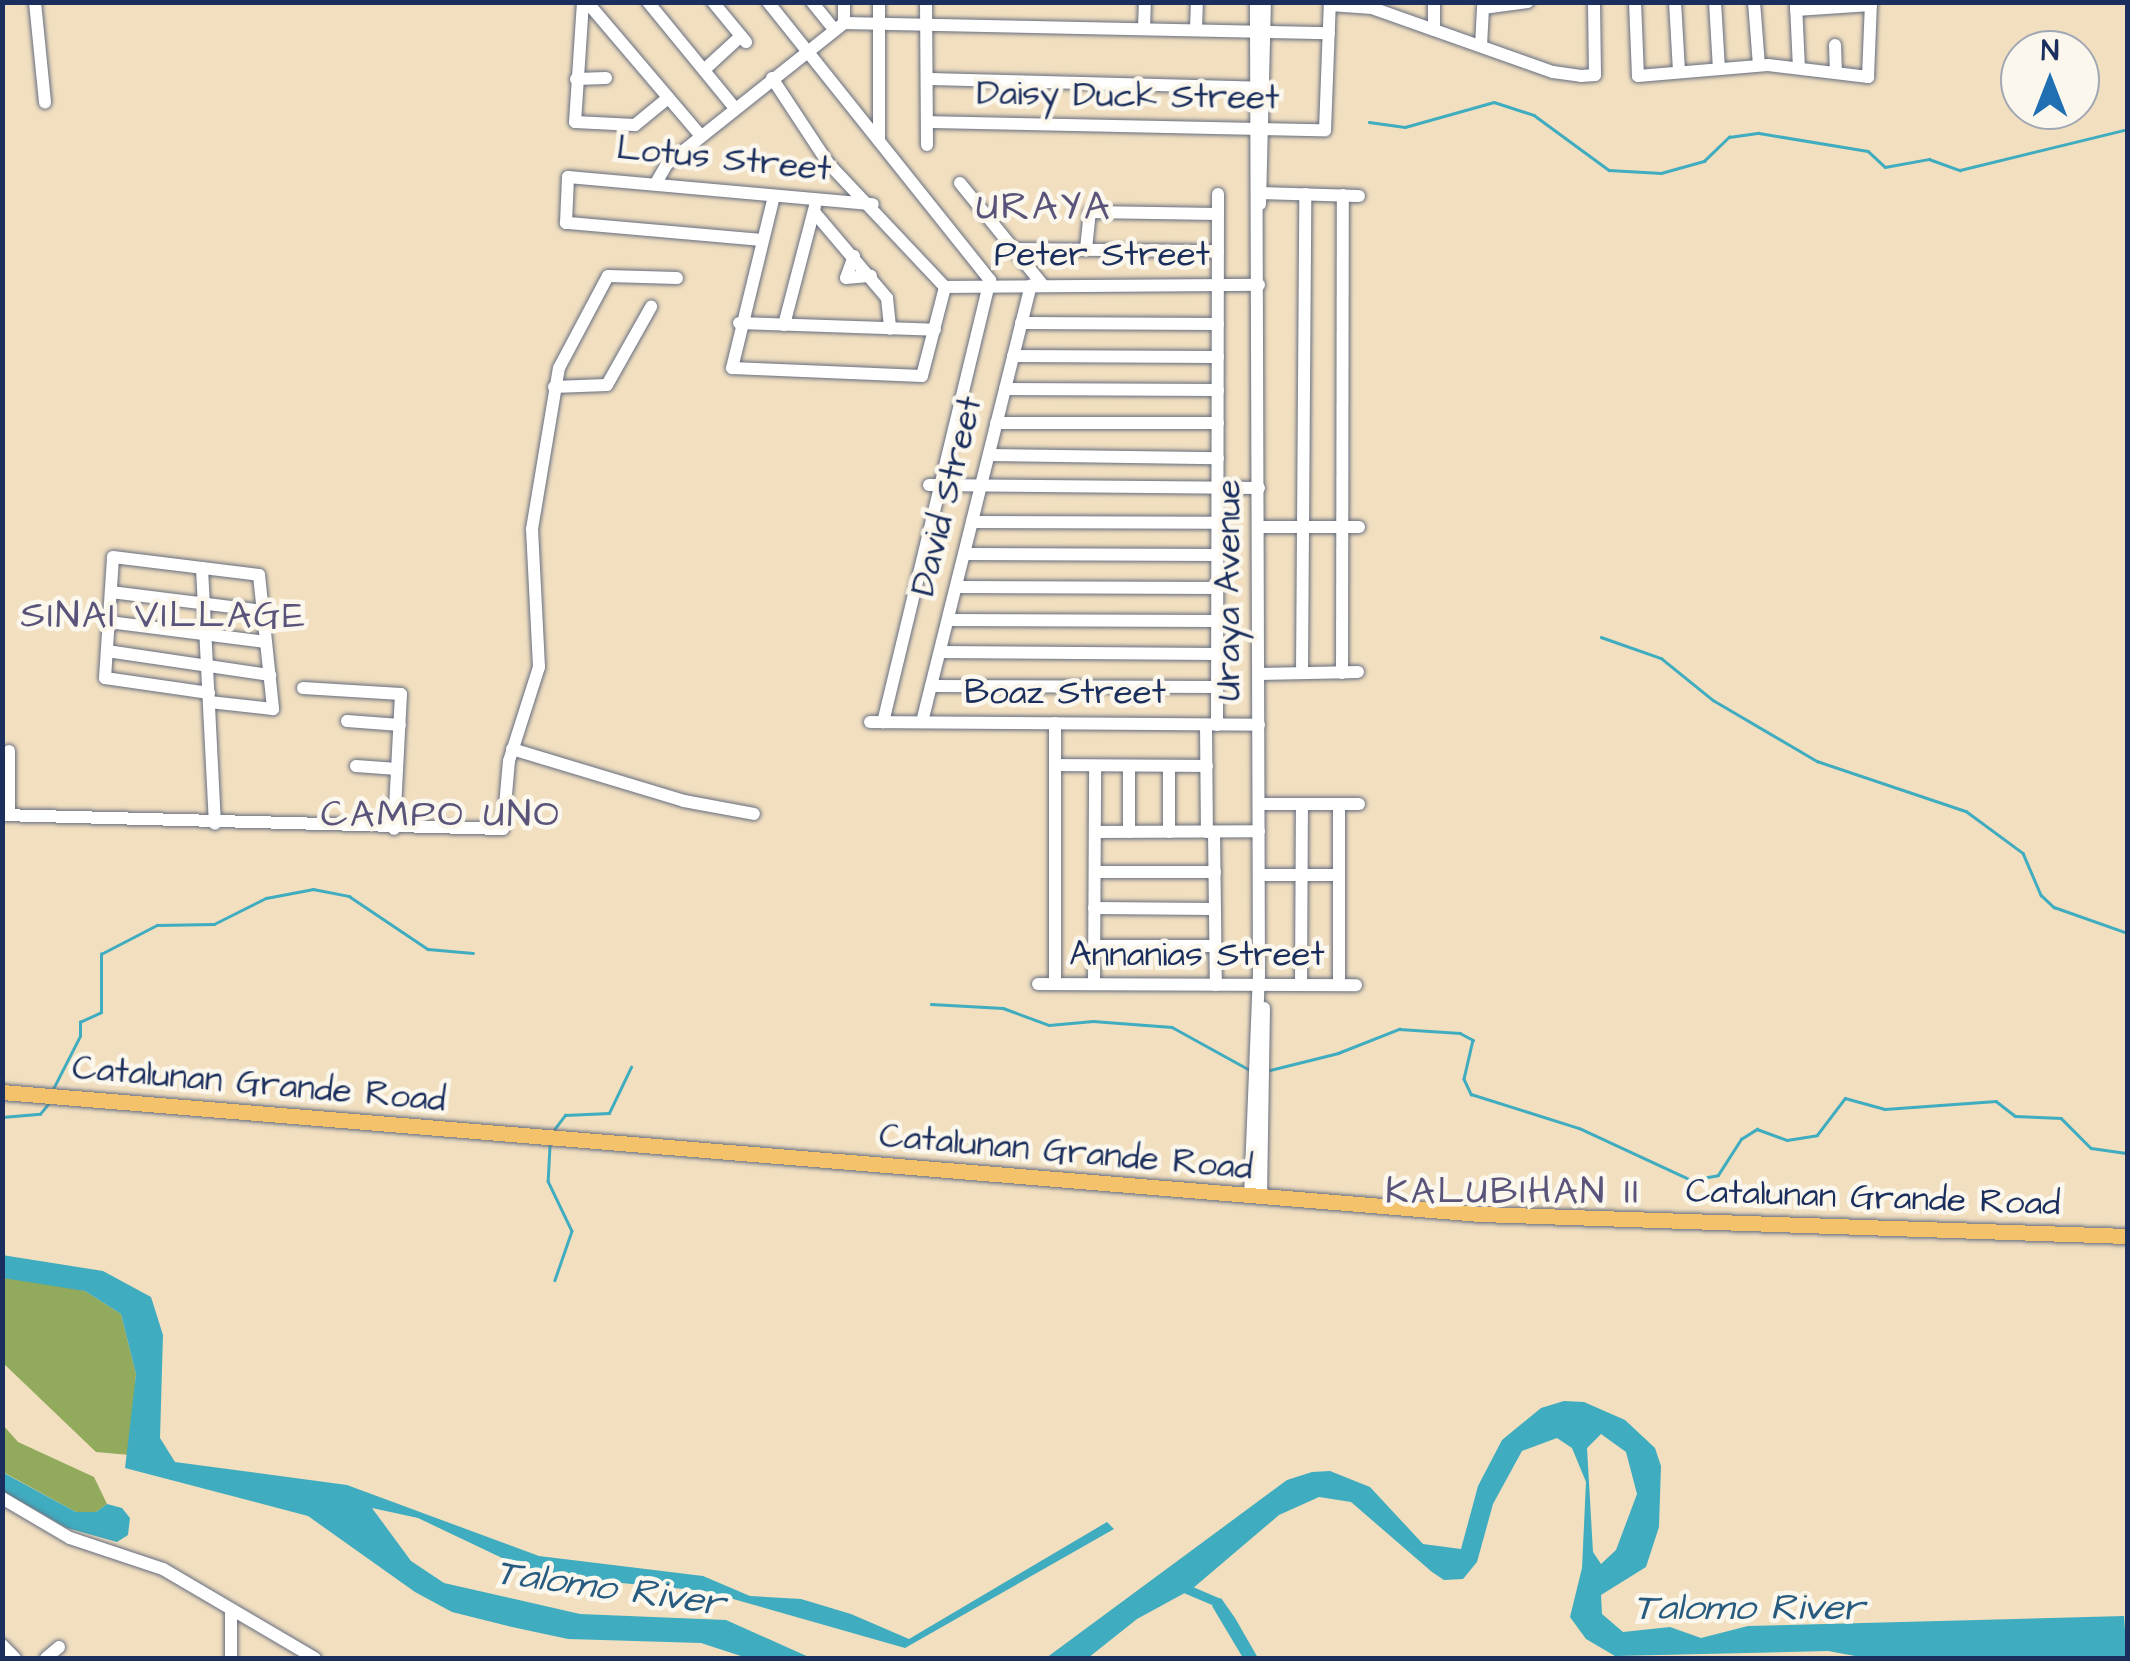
<!DOCTYPE html>
<html>
<head>
<meta charset="utf-8">
<style>
	body { margin:0 }
	#map { position:relative; width:2130px; height:1661px; overflow:hidden; background:#f1dfbf; font-family:"Architects Daughter",sans-serif }
	div>[style] { position:absolute }
	[style*='--x'] { left:calc(var(--x)*1px); top:calc(var(--y)*1px); width:calc(var(--w)*1px); rotate:calc(var(--a)*1deg) }
	.forest>* { inset:0; background:#91aa5c }
	.water>* { inset:0; background:#40acbf }
	.stream>* { height:2.5px; margin:-1.25px; padding:0 1.25px; transform-origin:1.25px; border-radius:1.25px; background:#40acbf }
	.canal>* { height:9px; margin:-4.5px; padding:0 4.5px; transform-origin:4.5px; border-radius:4.5px; background:#40acbf }
	.roads { filter:drop-shadow(0 0 2px #666d80) drop-shadow(0 0 2px #666d80) }
	.minor>* { height:12px; margin:-6px; padding:0 6px; transform-origin:6px; border-radius:6px; background:#fff }
	.major>* { height:15px; margin:-7.5px; padding:0 7.5px; transform-origin:7.5px; border-radius:7.5px; background:#f3c26a }
	span { translate:-50% -50%; white-space:nowrap; text-align:center; line-height:1.15; -webkit-text-stroke:9px #fbf7ec; paint-order:stroke }
	.street-label { font-size:35px; color:#1b2f5e }
	.neighbourhood-label { font-size:38px; color:#5a547b; letter-spacing:2.5px }
	.water-label { font-size:38px; color:#285b80; font-style:italic }
	.quarter-label { font-size:40px; color:#5a547b; letter-spacing:2.5px }
	.frame { position:absolute; inset:0; border:5px solid #1b2f5e; pointer-events:none }
	.north { position:absolute; left:2000px; top:30px; width:100px; height:100px; box-sizing:border-box; background:#fbf7ec; border:2px solid #a1a7b3; border-radius:50%; rotate:0deg; font-size:28px; font-weight:700; line-height:40px; text-align:center; color:#1b2f5e }
	.north::after { content:''; display:block; margin:auto; width:35px; height:45px; background:#1f6fb2; clip-path:polygon(50% 0,100% 100%,50% 72%,0 100%) }
</style>
</head>
<body>
<div id="map">
	<div class="forest">
		<i style="clip-path:polygon(25px 1276px,85px 1291px,121px 1314px,136px 1374px,130px 1455px,96px 1452px,3px 1363px,2px 1278px)"></i>
		<i style="clip-path:polygon(2px 1424px,18px 1442px,94px 1477px,107px 1504px,96px 1512px,76px 1512px,3px 1472px)"></i>
	</div>
	<div class="water">
		<i style="clip-path:polygon(2px 1255px,103px 1271px,151px 1297px,163px 1335px,160px 1438px,175px 1462px,347px 1485px,539px 1556px,703px 1576px,750px 1596px,801px 1599px,851px 1614px,909px 1639px,1107px 1522px,1114px 1529px,905px 1648px,705px 1591px,538px 1575px,418px 1518px,372px 1508px,411px 1561px,444px 1583px,580px 1614px,726px 1620px,811px 1658px,747px 1658px,701px 1643px,568px 1639px,512px 1627px,452px 1612px,415px 1592px,308px 1516px,125px 1468px,136px 1374px,121px 1314px,85px 1291px,3px 1278px)"></i>
		<i style="clip-path:polygon(evenodd,1564px 1401px,1584px 1402px,1625px 1420px,1655px 1448px,1661px 1466px,1659px 1527px,1646px 1567px,1601px 1595px,1602px 1614px,1623px 1632px,1670px 1627px,1701px 1638px,1748px 1626px,2124px 1616px,2127px 1658px,1866px 1658px,1828px 1651px,1615px 1656px,1586px 1639px,1570px 1617px,1582px 1568px,1586px 1482px,1572px 1448px,1557px 1438px,1522px 1451px,1493px 1504px,1477px 1562px,1463px 1579px,1444px 1580px,1432px 1572px,1351px 1502px,1319px 1497px,1279px 1515px,1192px 1589px,1137px 1619px,1088px 1658px,1046px 1658px,1287px 1480px,1312px 1472px,1330px 1471px,1370px 1487px,1423px 1544px,1461px 1549px,1478px 1486px,1502px 1440px,1541px 1408px,1564px 1401px,1601px 1434px,1626px 1452px,1637px 1494px,1616px 1550px,1601px 1564px,1593px 1552px,1587px 1448px,1601px 1434px)"></i>
		<i style="clip-path:polygon(2px 1472px,76px 1512px,96px 1512px,107px 1504px,122px 1508px,130px 1518px,128px 1535px,117px 1542px,67px 1528px,3px 1491px)"></i>
		<i style="clip-path:polygon(1221px 1598px,1235px 1618px,1258px 1658px,1243px 1658px,1212px 1606px)"></i>
	</div>
	<div class="stream">
		<i style="--x:1369;--y:122;--w:36;--a:8"></i>
		<i style="--x:1405;--y:127;--w:92;--a:-15.7"></i>
		<i style="--x:1494;--y:102;--w:42;--a:18"></i>
		<i style="--x:1534;--y:115;--w:93;--a:36.3"></i>
		<i style="--x:1609;--y:170;--w:52;--a:3.3"></i>
		<i style="--x:1661;--y:173;--w:45;--a:-15.6"></i>
		<i style="--x:1704;--y:161;--w:35;--a:-44"></i>
		<i style="--x:1729;--y:137;--w:30;--a:-8"></i>
		<i style="--x:1759;--y:133;--w:110;--a:9.4"></i>
		<i style="--x:1868;--y:151;--w:23;--a:43"></i>
		<i style="--x:1885;--y:167;--w:45;--a:-10.3"></i>
		<i style="--x:1929;--y:159;--w:33;--a:20"></i>
		<i style="--x:1960;--y:170;--w:173;--a:-13.7"></i>
		<i style="--x:1601;--y:637;--w:64;--a:19.3"></i>
		<i style="--x:1661;--y:658;--w:67;--a:38.9"></i>
		<i style="--x:1713;--y:700;--w:121;--a:30.4"></i>
		<i style="--x:1817;--y:761;--w:157;--a:18.6"></i>
		<i style="--x:1966;--y:811;--w:71;--a:36.4"></i>
		<i style="--x:2023;--y:853;--w:46;--a:66.8"></i>
		<i style="--x:2041;--y:895;--w:18;--a:43"></i>
		<i style="--x:2054;--y:907;--w:78;--a:19.4"></i>
		<i style="--x:931;--y:1004;--w:72;--a:3.2"></i>
		<i style="--x:1003;--y:1008;--w:49;--a:20.3"></i>
		<i style="--x:1049;--y:1025;--w:44;--a:-5.2"></i>
		<i style="--x:1093;--y:1021;--w:79;--a:4.3"></i>
		<i style="--x:1172;--y:1027;--w:87;--a:28.9"></i>
		<i style="--x:1270;--y:1070;--w:70;--a:-14"></i>
		<i style="--x:1338;--y:1053;--w:66;--a:-21.5"></i>
		<i style="--x:1399;--y:1029;--w:61;--a:3.8"></i>
		<i style="--x:1460;--y:1033;--w:15;--a:28"></i>
		<i style="--x:1473;--y:1040;--w:40;--a:103"></i>
		<i style="--x:1464;--y:1079;--w:17;--a:65"></i>
		<i style="--x:1471;--y:1094;--w:113;--a:17.5"></i>
		<i style="--x:1579;--y:1128;--w:123;--a:24.9"></i>
		<i style="--x:1691;--y:1180;--w:27;--a:-10"></i>
		<i style="--x:1718;--y:1175;--w:43;--a:-57.4"></i>
		<i style="--x:1741;--y:1139;--w:19;--a:-32"></i>
		<i style="--x:1757;--y:1129;--w:32;--a:20"></i>
		<i style="--x:1787;--y:1140;--w:30;--a:-9"></i>
		<i style="--x:1817;--y:1135;--w:46;--a:-52.9"></i>
		<i style="--x:1845;--y:1098;--w:41;--a:15.4"></i>
		<i style="--x:1885;--y:1109;--w:111;--a:-4.1"></i>
		<i style="--x:1996;--y:1101;--w:24;--a:38"></i>
		<i style="--x:2015;--y:1116;--w:46;--a:2.5"></i>
		<i style="--x:2061;--y:1118;--w:42;--a:45"></i>
		<i style="--x:2091;--y:1148;--w:37;--a:8"></i>
		<i style="--x:53;--y:1089;--w:59;--a:-63"></i>
		<i style="--x:80;--y:1036;--w:14;--a:-90"></i>
		<i style="--x:80;--y:1022;--w:23;--a:-25"></i>
		<i style="--x:101;--y:1012;--w:58;--a:-90"></i>
		<i style="--x:101;--y:954;--w:63;--a:-27.4"></i>
		<i style="--x:157;--y:925;--w:57;--a:-1"></i>
		<i style="--x:214;--y:924;--w:58;--a:-26.6"></i>
		<i style="--x:266;--y:898;--w:48;--a:-10.8"></i>
		<i style="--x:313;--y:889;--w:37;--a:11"></i>
		<i style="--x:349;--y:896;--w:95;--a:33.9"></i>
		<i style="--x:428;--y:949;--w:45;--a:5.1"></i>
		<i style="--x:2;--y:1117;--w:38;--a:-5"></i>
		<i style="--x:40;--y:1114;--w:13;--a:-51"></i>
		<i style="--x:553;--y:1131;--w:20;--a:-53"></i>
		<i style="--x:565;--y:1115;--w:44;--a:-2.6"></i>
		<i style="--x:609;--y:1113;--w:51;--a:-64.4"></i>
		<i style="--x:550;--y:1146;--w:35;--a:93"></i>
		<i style="--x:548;--y:1181;--w:55;--a:64.4"></i>
		<i style="--x:572;--y:1231;--w:52;--a:109.1"></i>
	</div>
	<div class="canal">
		<i style="--x:1182;--y:1587;--w:38;--a:23"></i>
		<i style="--x:1217;--y:1602;--w:12;--a:59"></i>
	</div>
	<div class="roads">
		<div class="minor">
			<i style="--x:35;--y:2;--w:101;--a:84.3"></i>
			<i style="--x:583;--y:2;--w:120;--a:93.8"></i>
			<i style="--x:575;--y:122;--w:60;--a:2.9"></i>
			<i style="--x:635;--y:125;--w:43;--a:-39.3"></i>
			<i style="--x:587;--y:2;--w:175;--a:49.6"></i>
			<i style="--x:648;--y:2;--w:136;--a:50.7"></i>
			<i style="--x:713;--y:2;--w:52;--a:50.5"></i>
			<i style="--x:768;--y:2;--w:356;--a:51.4"></i>
			<i style="--x:990;--y:280;--w:455;--a:103.6"></i>
			<i style="--x:812;--y:2;--w:36;--a:51"></i>
			<i style="--x:926;--y:2;--w:143;--a:89.6"></i>
			<i style="--x:1434;--y:2;--w:28;--a:90"></i>
			<i style="--x:1635;--y:2;--w:74;--a:87.7"></i>
			<i style="--x:1638;--y:76;--w:130;--a:-4.8"></i>
			<i style="--x:1768;--y:65;--w:101;--a:6.8"></i>
			<i style="--x:1868;--y:77;--w:75;--a:-87.7"></i>
			<i style="--x:1675;--y:2;--w:70;--a:86.7"></i>
			<i style="--x:1715;--y:2;--w:67;--a:86.6"></i>
			<i style="--x:1754;--y:2;--w:63;--a:85.5"></i>
			<i style="--x:1330;--y:5;--w:42;--a:4.1"></i>
			<i style="--x:1372;--y:8;--w:192;--a:19.5"></i>
			<i style="--x:1553;--y:72;--w:28;--a:8"></i>
			<i style="--x:1581;--y:76;--w:14;--a:-4"></i>
			<i style="--x:1595;--y:75;--w:73;--a:-90.8"></i>
			<i style="--x:1796;--y:5;--w:63;--a:87.3"></i>
			<i style="--x:1796;--y:10;--w:75;--a:-3.8"></i>
			<i style="--x:844;--y:23;--w:485;--a:1.2"></i>
			<i style="--x:844;--y:23;--w:21;--a:-90"></i>
			<i style="--x:1144;--y:28;--w:26;--a:-88"></i>
			<i style="--x:1196;--y:29;--w:27;--a:-88"></i>
			<i style="--x:1835;--y:45;--w:28;--a:88"></i>
			<i style="--x:1481;--y:46;--w:38;--a:-87"></i>
			<i style="--x:1483;--y:8;--w:45;--a:-7.6"></i>
			<i style="--x:704;--y:70;--w:50;--a:-42.6"></i>
			<i style="--x:772;--y:78;--w:102;--a:56.6"></i>
			<i style="--x:828;--y:163;--w:170;--a:46.7"></i>
			<i style="--x:576;--y:79;--w:30;--a:-2"></i>
			<i style="--x:927;--y:79;--w:338;--a:1.5"></i>
			<i style="--x:927;--y:122;--w:398;--a:1.2"></i>
			<i style="--x:1325;--y:130;--w:128;--a:-87.8"></i>
			<i style="--x:879;--y:141;--w:139;--a:-90"></i>
			<i style="--x:656;--y:183;--w:22;--a:-60"></i>
			<i style="--x:667;--y:164;--w:226;--a:-38.5"></i>
			<i style="--x:960;--y:183;--w:132;--a:50.9"></i>
			<i style="--x:1258;--y:193;--w:101;--a:1.7"></i>
			<i style="--x:774;--y:196;--w:177;--a:103.7"></i>
			<i style="--x:732;--y:368;--w:190;--a:2.4"></i>
			<i style="--x:922;--y:376;--w:92;--a:-75.5"></i>
			<i style="--x:1260;--y:204;--w:202;--a:-88.6"></i>
			<i style="--x:814;--y:212;--w:113;--a:49.7"></i>
			<i style="--x:887;--y:298;--w:31;--a:84"></i>
			<i style="--x:762;--y:240;--w:197;--a:-175"></i>
			<i style="--x:566;--y:223;--w:46;--a:-87.5"></i>
			<i style="--x:568;--y:177;--w:306;--a:5.1"></i>
			<i style="--x:1015;--y:249;--w:203;--a:0.6"></i>
			<i style="--x:1086;--y:249;--w:37;--a:-84"></i>
			<i style="--x:1090;--y:212;--w:128;--a:0.9"></i>
			<i style="--x:854;--y:256;--w:23;--a:110"></i>
			<i style="--x:846;--y:278;--w:25;--a:-5"></i>
			<i style="--x:945;--y:287;--w:314;--a:-0.4"></i>
			<i style="--x:739;--y:323;--w:196;--a:2"></i>
			<i style="--x:1021;--y:323;--w:197;--a:0.3"></i>
			<i style="--x:784;--y:325;--w:123;--a:-75.4"></i>
			<i style="--x:1013;--y:356;--w:205;--a:0.3"></i>
			<i style="--x:554;--y:387;--w:53;--a:-2.2"></i>
			<i style="--x:607;--y:385;--w:90;--a:-60.6"></i>
			<i style="--x:1005;--y:389;--w:213;--a:0.3"></i>
			<i style="--x:996;--y:423;--w:222;--a:0"></i>
			<i style="--x:989;--y:455;--w:229;--a:0.8"></i>
			<i style="--x:929;--y:485;--w:330;--a:0.5"></i>
			<i style="--x:972;--y:522;--w:246;--a:0.2"></i>
			<i style="--x:1260;--y:527;--w:99;--a:0"></i>
			<i style="--x:964;--y:554;--w:254;--a:0.2"></i>
			<i style="--x:202;--y:568;--w:256;--a:87.1"></i>
			<i style="--x:956;--y:587;--w:262;--a:0.2"></i>
			<i style="--x:111;--y:592;--w:153;--a:7.1"></i>
			<i style="--x:948;--y:620;--w:270;--a:0.2"></i>
			<i style="--x:109;--y:622;--w:158;--a:7.3"></i>
			<i style="--x:107;--y:651;--w:165;--a:8.4"></i>
			<i style="--x:940;--y:652;--w:278;--a:0.4"></i>
			<i style="--x:1302;--y:673;--w:479;--a:-89.6"></i>
			<i style="--x:1342;--y:673;--w:478;--a:-89.9"></i>
			<i style="--x:1259;--y:674;--w:99;--a:-1.2"></i>
			<i style="--x:931;--y:686;--w:286;--a:0.2"></i>
			<i style="--x:303;--y:688;--w:98;--a:3.5"></i>
			<i style="--x:401;--y:694;--w:135;--a:93"></i>
			<i style="--x:209;--y:693;--w:105;--a:-171.8"></i>
			<i style="--x:105;--y:678;--w:121;--a:-86.2"></i>
			<i style="--x:113;--y:557;--w:147;--a:7"></i>
			<i style="--x:259;--y:575;--w:135;--a:84"></i>
			<i style="--x:273;--y:709;--w:64;--a:-173.8"></i>
			<i style="--x:347;--y:721;--w:53;--a:4.3"></i>
			<i style="--x:870;--y:722;--w:389;--a:0.4"></i>
			<i style="--x:922;--y:722;--w:450;--a:-76"></i>
			<i style="--x:1055;--y:723;--w:261;--a:90"></i>
			<i style="--x:1206;--y:725;--w:107;--a:89.5"></i>
			<i style="--x:1217;--y:725;--w:531;--a:-89.89"></i>
			<i style="--x:512;--y:749;--w:180;--a:16.8"></i>
			<i style="--x:684;--y:801;--w:71;--a:10.5"></i>
			<i style="--x:1055;--y:765;--w:152;--a:0.4"></i>
			<i style="--x:356;--y:766;--w:41;--a:4.2"></i>
			<i style="--x:1259;--y:804;--w:100;--a:0"></i>
			<i style="--x:1339;--y:804;--w:181;--a:90"></i>
			<i style="--x:2;--y:815;--w:501;--a:1.6"></i>
			<i style="--x:503;--y:829;--w:68;--a:-85"></i>
			<i style="--x:509;--y:761;--w:99;--a:-72.3"></i>
			<i style="--x:539;--y:667;--w:138;--a:-92.9"></i>
			<i style="--x:532;--y:529;--w:163;--a:-80.5"></i>
			<i style="--x:559;--y:368;--w:104;--a:-62"></i>
			<i style="--x:608;--y:276;--w:69;--a:1.7"></i>
			<i style="--x:9;--y:815;--w:64;--a:-90"></i>
			<i style="--x:1095;--y:832;--w:164;--a:-0.3"></i>
			<i style="--x:1129;--y:832;--w:66;--a:-90"></i>
			<i style="--x:1169;--y:832;--w:66;--a:-90"></i>
			<i style="--x:1214;--y:832;--w:153;--a:89.3"></i>
			<i style="--x:1095;--y:872;--w:120;--a:0"></i>
			<i style="--x:1259;--y:875;--w:80;--a:0"></i>
			<i style="--x:1094;--y:908;--w:121;--a:0.5"></i>
			<i style="--x:1094;--y:946;--w:122;--a:0"></i>
			<i style="--x:1038;--y:984;--w:318;--a:0.2"></i>
			<i style="--x:1094;--y:984;--w:218;--a:-89.7"></i>
			<i style="--x:1301;--y:985;--w:181;--a:-89.7"></i>
			<i style="--x:1250;--y:1197;--w:221;--a:-87.7"></i>
			<i style="--x:1259;--y:976;--w:974;--a:-90.18"></i>
			<i style="--x:1261;--y:1198;--w:190;--a:-89.1"></i>
			<i style="--x:2;--y:1498;--w:79;--a:30.5"></i>
			<i style="--x:70;--y:1538;--w:98;--a:18.4"></i>
			<i style="--x:163;--y:1569;--w:176;--a:30.4"></i>
			<i style="--x:2;--y:1645;--w:18;--a:45"></i>
			<i style="--x:46;--y:1658;--w:17;--a:-40"></i>
			<i style="--x:231;--y:1658;--w:47;--a:-90"></i>
		</div>
		<div class="major">
			<i style="--x:2;--y:1092;--w:1484;--a:4.72"></i>
			<i style="--x:1481;--y:1214;--w:647;--a:1.95"></i>
		</div>
	</div>
	<div class="street-label">
		<span style="left:1128px;top:96px;rotate:1deg">Daisy Duck Street</span>
		<span style="left:724px;top:159px;rotate:6deg">Lotus Street</span>
		<span style="left:1102px;top:255px">Peter Street</span>
		<span style="left:947px;top:496px;rotate:-76deg">David Street</span>
		<span style="left:1229px;top:590px;rotate:-90deg">Uraya Avenue</span>
		<span style="left:1065px;top:693px">Boaz Street</span>
		<span style="left:1197px;top:955px">Annanias Street</span>
		<span style="left:259px;top:1084px;rotate:5deg">Catalunan Grande Road</span>
		<span style="left:1066px;top:1152px;rotate:5deg">Catalunan Grande Road</span>
		<span style="left:1873px;top:1198px;rotate:2deg">Catalunan Grande Road</span>
	</div>
	<div class="neighbourhood-label">
		<span style="left:164px;top:617px">SINAI VILLAGE</span>
		<span style="left:441px;top:816px">CAMPO UNO</span>
		<span style="left:1513px;top:1193px">KALUBIHAN II</span>
	</div>
	<div class="water-label">
		<span style="left:610px;top:1589px;rotate:8deg">Talomo River</span>
		<span style="left:1749px;top:1609px">Talomo River</span>
	</div>
	<div class="quarter-label">
		<span style="left:1044px;top:208px">URAYA</span>
	</div>
	<div class="frame"></div>
	<div class="north">N</div>
</div>
</body>
</html>
